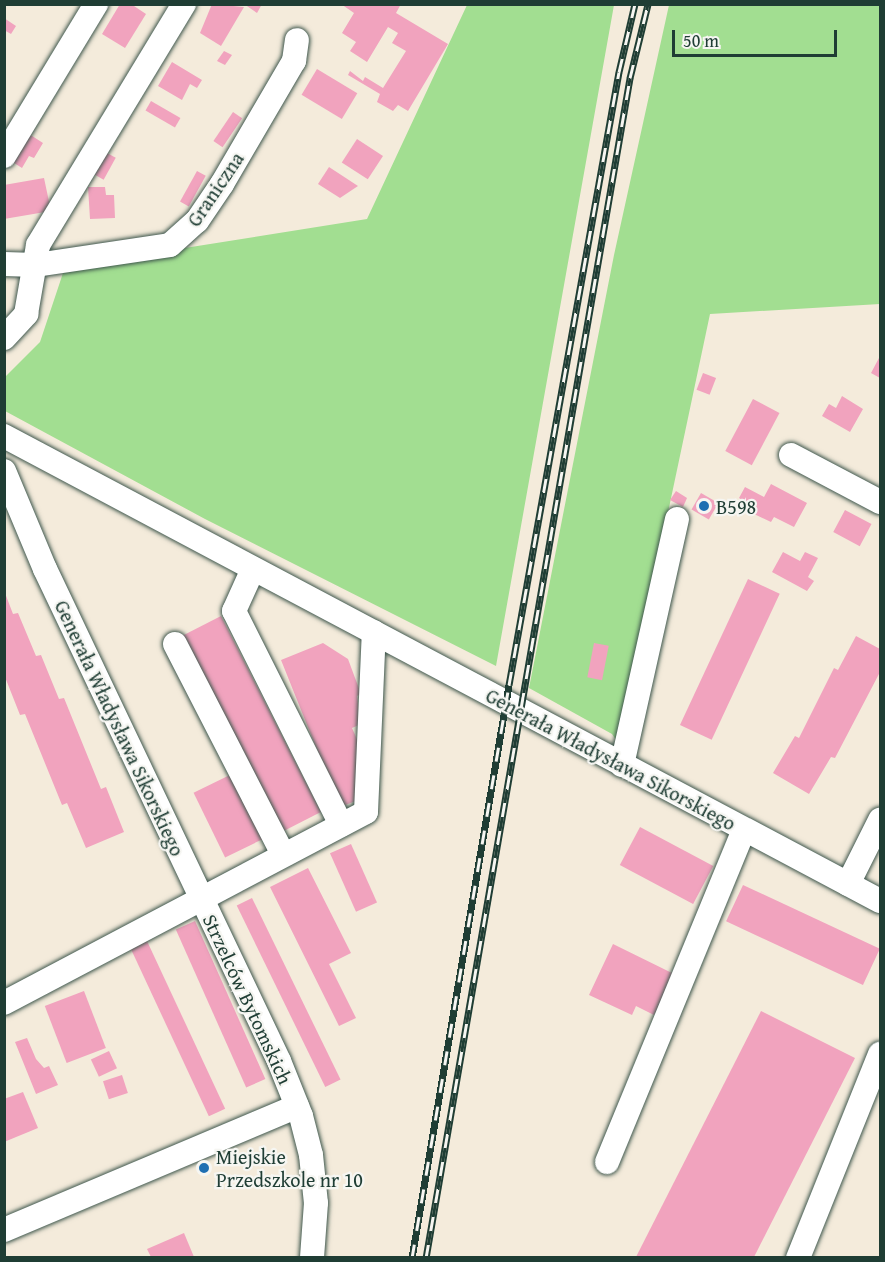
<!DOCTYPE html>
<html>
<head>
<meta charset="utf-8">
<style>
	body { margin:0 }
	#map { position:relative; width:885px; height:1262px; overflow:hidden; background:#f4ebdb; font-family:"Gentium Book Plus",serif }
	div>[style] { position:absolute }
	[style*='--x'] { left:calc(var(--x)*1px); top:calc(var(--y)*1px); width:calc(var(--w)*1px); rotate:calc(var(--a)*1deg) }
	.green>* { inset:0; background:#a2de91 }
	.building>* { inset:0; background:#f1a3be; transform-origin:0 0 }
	.roads { filter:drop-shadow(0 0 2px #3f574d) drop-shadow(0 0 2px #3f574d) }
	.minor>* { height:24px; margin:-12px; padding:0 12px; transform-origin:12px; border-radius:12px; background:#fff }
	.rail>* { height:7px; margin-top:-3.5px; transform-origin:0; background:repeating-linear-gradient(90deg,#f6f6f2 0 14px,#1f3d34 0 28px); box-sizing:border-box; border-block:2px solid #1f3d34 }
	.dots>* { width:16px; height:16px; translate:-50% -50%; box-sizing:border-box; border:3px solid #f6f6f2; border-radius:50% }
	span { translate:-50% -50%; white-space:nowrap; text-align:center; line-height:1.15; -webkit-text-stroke:4.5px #f6f6f2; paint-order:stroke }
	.street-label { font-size:20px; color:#1f3d34 }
	.poi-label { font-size:20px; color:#1f3d34 }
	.left { translate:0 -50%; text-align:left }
	.frame { position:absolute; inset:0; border:6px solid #1f3d34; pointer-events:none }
	.scale { position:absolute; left:672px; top:30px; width:165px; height:27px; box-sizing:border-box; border:3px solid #1f3d34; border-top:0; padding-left:8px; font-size:18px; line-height:21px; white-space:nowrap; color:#1f3d34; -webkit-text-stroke:4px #f6f6f2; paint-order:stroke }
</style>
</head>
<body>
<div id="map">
	<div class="green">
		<i style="clip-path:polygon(467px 5px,614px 5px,496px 666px,205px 519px,5px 411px,5px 377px,40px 342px,65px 267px,367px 219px)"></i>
		<i style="clip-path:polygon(669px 5px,880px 5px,880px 304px,710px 314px,619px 744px,612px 734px,529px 688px,614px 255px)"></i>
	</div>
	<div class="building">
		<i style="clip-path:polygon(120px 4px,131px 4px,146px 14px,125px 48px,102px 34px)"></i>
		<i style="clip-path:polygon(212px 4px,244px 7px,221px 46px,200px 33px)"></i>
		<i style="clip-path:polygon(244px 4px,262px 4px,257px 13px)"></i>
		<i style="clip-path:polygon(341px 4px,401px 4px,396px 13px,448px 44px,408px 111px,398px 105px,393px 111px,377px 102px,380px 94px,348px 75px,350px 71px,363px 81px,365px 77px,383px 88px,406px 51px,392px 43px,398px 33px,388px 27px,367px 62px,350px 51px,356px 42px,342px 33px,354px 13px)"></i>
		<i style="clip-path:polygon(4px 18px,16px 26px,11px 34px,4px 30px)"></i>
		<i style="clip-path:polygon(224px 51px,232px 55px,225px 65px,217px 61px)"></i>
		<i style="clip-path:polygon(172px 62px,202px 80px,197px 88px,190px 84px,182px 100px,158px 86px)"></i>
		<i style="left:317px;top:69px;width:47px;height:30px;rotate:31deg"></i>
		<i style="left:151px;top:101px;width:34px;height:11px;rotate:30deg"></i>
		<i style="left:233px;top:112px;width:11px;height:35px;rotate:34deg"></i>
		<i style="clip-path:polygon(29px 134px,43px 143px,34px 158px,29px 156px,22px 168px,11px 161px)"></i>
		<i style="left:357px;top:139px;width:31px;height:28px;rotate:33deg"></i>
		<i style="left:107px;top:153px;width:10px;height:25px;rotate:29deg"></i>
		<i style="clip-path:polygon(329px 167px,358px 186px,340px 198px,318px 184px)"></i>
		<i style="left:197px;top:171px;width:10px;height:35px;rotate:29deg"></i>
		<i style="clip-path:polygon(44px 178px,51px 211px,4px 219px,4px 185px)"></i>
		<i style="clip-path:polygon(88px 187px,105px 187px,106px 195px,114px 195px,115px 218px,90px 219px)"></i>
		<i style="clip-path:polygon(879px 358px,880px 359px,880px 378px,871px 373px)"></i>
		<i style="left:703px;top:373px;width:14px;height:18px;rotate:21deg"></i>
		<i style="clip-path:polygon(842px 396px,863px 409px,850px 432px,822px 416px,829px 404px,836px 408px)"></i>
		<i style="left:753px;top:399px;width:30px;height:59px;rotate:28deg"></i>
		<i style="clip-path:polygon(771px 484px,807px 503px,794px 527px,774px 517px,771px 522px,754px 514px,757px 509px,739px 498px,745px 487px,764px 497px)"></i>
		<i style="clip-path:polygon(676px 491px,687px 498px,683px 507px,670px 500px)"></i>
		<i style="left:701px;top:493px;width:20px;height:19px;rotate:30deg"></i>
		<i style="left:845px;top:510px;width:30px;height:25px;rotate:28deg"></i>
		<i style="clip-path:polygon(783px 552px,800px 561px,805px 552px,818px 558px,808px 577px,814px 581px,807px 591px,772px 572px)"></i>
		<i style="left:748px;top:579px;width:35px;height:161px;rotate:25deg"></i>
		<i style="clip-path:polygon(5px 593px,13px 614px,18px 613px,36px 656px,41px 655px,59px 699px,64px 698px,101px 789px,106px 787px,124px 832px,86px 848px,67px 803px,62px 805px,25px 714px,20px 715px,5px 677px)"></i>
		<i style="left:221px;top:616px;width:220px;height:45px;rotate:63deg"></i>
		<i style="clip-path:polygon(856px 636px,880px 649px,880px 672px,835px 758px,831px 757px,809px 794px,773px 773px,795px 736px,799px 738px,834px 668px,838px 670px)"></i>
		<i style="clip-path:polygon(323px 643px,348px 659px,361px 694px,357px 696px,361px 724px,352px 728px,364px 755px,361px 799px,340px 807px,281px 660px)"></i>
		<i style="left:594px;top:643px;width:15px;height:35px;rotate:11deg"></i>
		<i style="left:234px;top:773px;width:72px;height:45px;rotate:64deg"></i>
		<i style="left:640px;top:827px;width:83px;height:43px;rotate:28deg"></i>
		<i style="left:351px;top:844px;width:64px;height:23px;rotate:66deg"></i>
		<i style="clip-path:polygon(308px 868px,351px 953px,329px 964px,356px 1018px,339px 1026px,270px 887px)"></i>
		<i style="left:743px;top:885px;width:151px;height:40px;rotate:25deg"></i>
		<i style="left:252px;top:898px;width:202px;height:17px;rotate:64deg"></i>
		<i style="left:195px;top:921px;width:173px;height:21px;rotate:66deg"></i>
		<i style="left:147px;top:941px;width:185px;height:18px;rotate:65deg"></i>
		<i style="clip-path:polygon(613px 944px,674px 974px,654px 1015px,636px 1006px,632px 1015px,589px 995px)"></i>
		<i style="left:84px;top:991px;width:61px;height:42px;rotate:69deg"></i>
		<i style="clip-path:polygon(761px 1011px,855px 1058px,754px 1257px,636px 1257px)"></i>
		<i style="clip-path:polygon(27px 1038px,36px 1059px,44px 1068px,49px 1066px,58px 1085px,36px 1094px,15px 1042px)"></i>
		<i style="left:109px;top:1051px;width:19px;height:20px;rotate:65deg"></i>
		<i style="left:122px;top:1075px;width:19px;height:20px;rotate:72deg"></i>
		<i style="clip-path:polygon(23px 1092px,38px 1128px,4px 1142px,4px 1099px)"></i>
		<i style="clip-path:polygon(184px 1233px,194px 1257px,151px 1257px,147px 1249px)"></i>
	</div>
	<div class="roads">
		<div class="minor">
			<i style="--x:4;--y:156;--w:178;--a:-58.8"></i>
			<i style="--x:4;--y:264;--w:32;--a:2"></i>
			<i style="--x:36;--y:265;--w:135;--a:-8.5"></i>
			<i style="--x:170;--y:245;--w:36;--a:-42"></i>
			<i style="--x:197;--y:221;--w:45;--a:-56"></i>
			<i style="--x:222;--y:184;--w:143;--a:-59.7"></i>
			<i style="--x:294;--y:61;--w:21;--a:-82"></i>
			<i style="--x:4;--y:338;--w:33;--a:-47"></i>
			<i style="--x:26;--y:314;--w:70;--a:-80.1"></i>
			<i style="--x:38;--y:245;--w:282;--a:-58.8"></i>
			<i style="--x:4;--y:436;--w:992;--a:27.96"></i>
			<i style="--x:791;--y:455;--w:101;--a:27.8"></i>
			<i style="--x:4;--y:471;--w:106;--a:67.3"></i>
			<i style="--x:45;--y:569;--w:545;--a:64.56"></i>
			<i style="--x:279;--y:1061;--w:59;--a:68.2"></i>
			<i style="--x:301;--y:1116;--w:40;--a:75.6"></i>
			<i style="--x:311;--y:1155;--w:48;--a:84.1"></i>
			<i style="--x:316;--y:1203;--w:55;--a:94.2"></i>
			<i style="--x:253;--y:569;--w:46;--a:114.3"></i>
			<i style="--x:234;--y:611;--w:239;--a:63.4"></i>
			<i style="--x:175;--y:644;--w:236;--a:62.8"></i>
			<i style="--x:622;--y:765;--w:252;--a:-77.4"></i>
			<i style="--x:848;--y:884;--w:72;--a:-63.4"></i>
			<i style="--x:4;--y:1003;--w:409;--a:-27.8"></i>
			<i style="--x:366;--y:812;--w:180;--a:-87.5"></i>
			<i style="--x:607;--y:1162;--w:359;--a:-67.6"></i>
			<i style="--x:4;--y:1230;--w:318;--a:-22.9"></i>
			<i style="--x:798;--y:1258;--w:220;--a:-68.1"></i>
		</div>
	</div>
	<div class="rail">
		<i style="--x:412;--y:1258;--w:581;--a:-80.39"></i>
		<i style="--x:509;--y:685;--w:623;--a:-79.83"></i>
		<i style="--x:619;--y:72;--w:70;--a:-76.8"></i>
		<i style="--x:426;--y:1258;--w:1198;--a:-80.19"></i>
		<i style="--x:630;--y:78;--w:76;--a:-76.3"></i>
	</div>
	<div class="dots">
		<i style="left:704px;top:506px;background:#1f6fb2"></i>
		<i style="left:204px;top:1168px;background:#1f6fb2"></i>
	</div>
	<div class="street-label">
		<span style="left:215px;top:189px;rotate:-56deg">Graniczna</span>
		<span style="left:120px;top:728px;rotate:65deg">Generała Władysława Sikorskiego</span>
		<span style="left:611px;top:759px;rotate:28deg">Generała Władysława Sikorskiego</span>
		<span style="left:248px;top:999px;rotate:65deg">Strzelców Bytomskich</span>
	</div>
	<div class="poi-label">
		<span class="left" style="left:716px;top:506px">B598</span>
		<span class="left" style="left:216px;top:1168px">Miejskie<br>Przedszkole nr 10</span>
	</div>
	<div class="frame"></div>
	<div class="scale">50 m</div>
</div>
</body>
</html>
